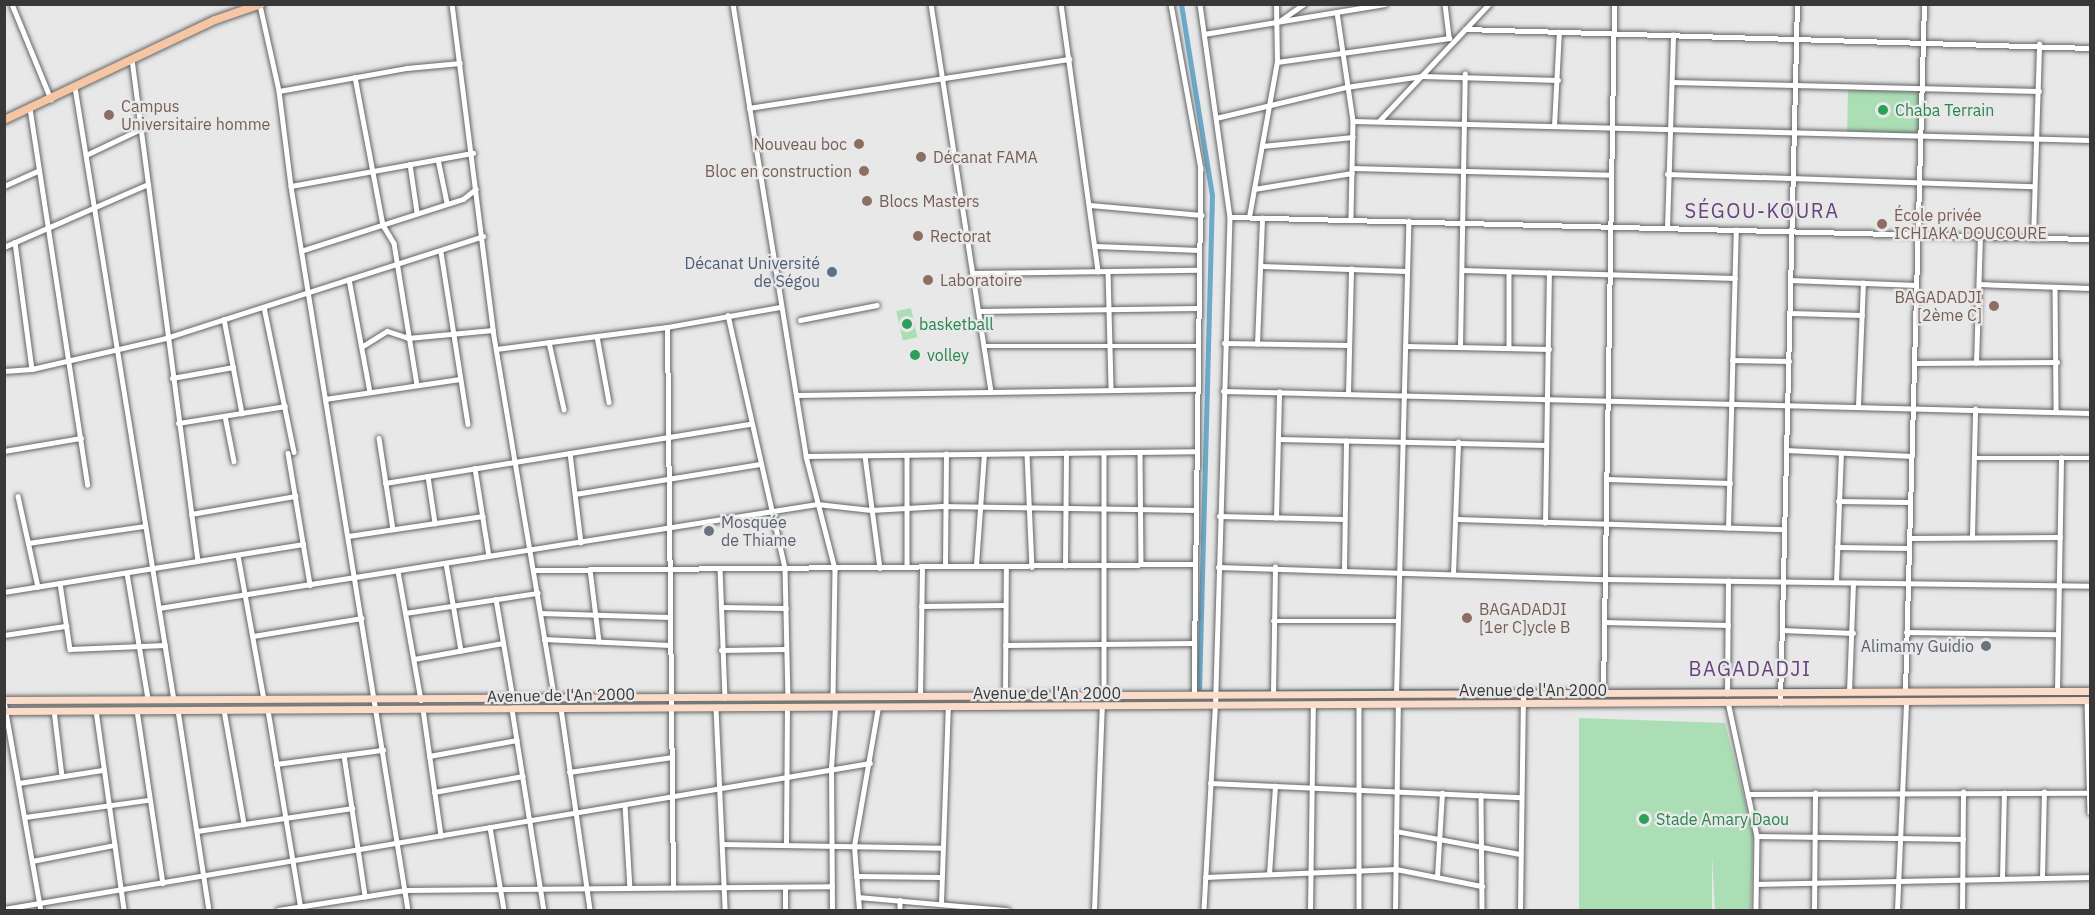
<!DOCTYPE html>
<html>
<head>
<meta charset="utf-8">
<style>
	body { margin:0 }
	#map { position:relative; width:2095px; height:915px; overflow:hidden; background:#e8e8e9; font-family:"IBM Plex Sans",sans-serif }
	div>[style] { position:absolute }
	[style*='--x'] { left:calc(var(--x)*1px); top:calc(var(--y)*1px); width:calc(var(--w)*1px); rotate:calc(var(--a)*1deg) }
	.green>* { inset:0; background:#acdeb6; transform-origin:0 0 }
	.stream>* { height:1.5px; margin:-0.75px; padding:0 0.75px; transform-origin:0.75px; border-radius:0.75px; background:#6da9c8 }
	.canal>* { height:5px; margin:-2.5px; padding:0 2.5px; transform-origin:2.5px; border-radius:2.5px; background:#6da9c8 }
	.roads { filter:drop-shadow(0 0 2px #636465) drop-shadow(0 0 2px #636465) }
	.street>* { height:4.5px; margin:-2.25px; padding:0 2.25px; transform-origin:2.25px; border-radius:2.25px; background:#fff }
	.primary>* { height:7px; margin:-3.5px; padding:0 3.5px; transform-origin:3.5px; border-radius:3.5px; background:#fadcc8 }
	.highway>* { height:8px; margin:-4px; padding:0 4px; transform-origin:4px; border-radius:4px; background:#f6c5a3 }
	.dots>* { width:16px; height:16px; translate:-50% -50%; box-sizing:border-box; border:3px solid #e8e8e9; border-radius:50% }
	span { translate:-50% -50%; white-space:nowrap; text-align:center; line-height:1.15; -webkit-text-stroke:4.5px #e8e8e9; paint-order:stroke }
	.education-label { font-size:16px; color:#785e54 }
	.left { translate:0 -50%; text-align:left }
	.right { translate:-100% -50%; text-align:right }
	.leisure-label { font-size:16px; color:#27864d }
	.service-label { font-size:16px; color:#4e5e75 }
	.worship-label { font-size:16px; color:#5b616d }
	.street-label { font-size:16px; color:#383838 }
	.quarter-label { font-size:20px; color:#67427c; letter-spacing:1.5px }
	.frame { position:absolute; inset:0; border:6px solid #383838; pointer-events:none }
</style>
</head>
<body>
<div id="map">
	<div class="green">
		<i style="left:1848px;top:86px;width:72px;height:48px;rotate:1deg"></i>
		<i style="left:911px;top:308px;width:30px;height:15px;rotate:78deg"></i>
		<i style="clip-path:polygon(1579px 718px,1725px 723px,1753px 833px,1751px 910px,1715px 910px,1712px 856px,1712px 910px,1579px 910px)"></i>
	</div>
	<div class="stream">
		<i style="--x:1782;--y:689;--w:62;--a:0"></i>
		<i style="--x:1398;--y:690;--w:203;--a:0"></i>
		<i style="--x:1605;--y:690;--w:173;--a:-0.3"></i>
		<i style="--x:1199;--y:691;--w:15;--a:0"></i>
		<i style="--x:1218;--y:691;--w:53;--a:0"></i>
		<i style="--x:1275;--y:691;--w:119;--a:-0.5"></i>
	</div>
	<div class="canal">
		<i style="--x:1181;--y:4;--w:193;--a:80.8"></i>
		<i style="--x:1212;--y:195;--w:496;--a:91.5"></i>
	</div>
	<div class="roads">
		<div class="street">
			<i style="--x:12;--y:4;--w:103;--a:67.7"></i>
			<i style="--x:452;--y:4;--w:329;--a:82.8"></i>
			<i style="--x:493;--y:330;--w:374;--a:80.5"></i>
			<i style="--x:733;--y:4;--w:458;--a:80.8"></i>
			<i style="--x:806;--y:456;--w:117;--a:75.6"></i>
			<i style="--x:835;--y:569;--w:128;--a:90.9"></i>
			<i style="--x:931;--y:4;--w:392;--a:81.2"></i>
			<i style="--x:1061;--y:4;--w:270;--a:82.1"></i>
			<i style="--x:1171;--y:4;--w:168;--a:79.7"></i>
			<i style="--x:1201;--y:169;--w:526;--a:90.76"></i>
			<i style="--x:1200;--y:4;--w:215;--a:82"></i>
			<i style="--x:1230;--y:217;--w:478;--a:91.7"></i>
			<i style="--x:1216;--y:695;--w:215;--a:93.2"></i>
			<i style="--x:1445;--y:4;--w:34;--a:83"></i>
			<i style="--x:260;--y:5;--w:88;--a:77.5"></i>
			<i style="--x:279;--y:91;--w:96;--a:82.8"></i>
			<i style="--x:291;--y:186;--w:733;--a:80.82"></i>
			<i style="--x:1337;--y:12;--w:110;--a:81.6"></i>
			<i style="--x:1353;--y:121;--w:99;--a:91.2"></i>
			<i style="--x:1281;--y:20;--w:28;--a:-35"></i>
			<i style="--x:1465;--y:29;--w:625;--a:1.74"></i>
			<i style="--x:1204;--y:34;--w:183;--a:-9.4"></i>
			<i style="--x:132;--y:59;--w:506;--a:82.51"></i>
			<i style="--x:1277;--y:62;--w:174;--a:-7.9"></i>
			<i style="--x:355;--y:77;--w:151;--a:79.3"></i>
			<i style="--x:383;--y:225;--w:21;--a:59"></i>
			<i style="--x:394;--y:243;--w:144;--a:80.8"></i>
			<i style="--x:1672;--y:82;--w:367;--a:1.4"></i>
			<i style="--x:75;--y:87;--w:621;--a:80.83"></i>
			<i style="--x:279;--y:91;--w:130;--a:-10.2"></i>
			<i style="--x:407;--y:68;--w:53;--a:-5.4"></i>
			<i style="--x:30;--y:108;--w:381;--a:81.3"></i>
			<i style="--x:749;--y:108;--w:324;--a:-8.7"></i>
			<i style="--x:1216;--y:118;--w:134;--a:-13.4"></i>
			<i style="--x:1346;--y:87;--w:77;--a:-8.2"></i>
			<i style="--x:1422;--y:76;--w:136;--a:1.7"></i>
			<i style="--x:1353;--y:121;--w:737;--a:1.48"></i>
			<i style="--x:1379;--y:121;--w:161;--a:-46.8"></i>
			<i style="--x:1554;--y:126;--w:94;--a:-87"></i>
			<i style="--x:1262;--y:146;--w:91;--a:-5.6"></i>
			<i style="--x:86;--y:155;--w:63;--a:-25.3"></i>
			<i style="--x:438;--y:159;--w:45;--a:78.4"></i>
			<i style="--x:410;--y:164;--w:49;--a:81.7"></i>
			<i style="--x:1352;--y:168;--w:259;--a:1.5"></i>
			<i style="--x:1667;--y:174;--w:366;--a:1.9"></i>
			<i style="--x:4;--y:186;--w:36;--a:-24"></i>
			<i style="--x:291;--y:186;--w:185;--a:-10.3"></i>
			<i style="--x:1254;--y:189;--w:99;--a:-9.3"></i>
			<i style="--x:1090;--y:205;--w:112;--a:5.1"></i>
			<i style="--x:1230;--y:217;--w:860;--a:1.47"></i>
			<i style="--x:1249;--y:217;--w:158;--a:-79.8"></i>
			<i style="--x:1277;--y:62;--w:58;--a:-91"></i>
			<i style="--x:1667;--y:228;--w:193;--a:-88.2"></i>
			<i style="--x:2033;--y:238;--w:194;--a:-88.2"></i>
			<i style="--x:15;--y:242;--w:128;--a:82.4"></i>
			<i style="--x:1096;--y:246;--w:103;--a:2.2"></i>
			<i style="--x:4;--y:247;--w:157;--a:-23.6"></i>
			<i style="--x:301;--y:251;--w:170;--a:-17.8"></i>
			<i style="--x:463;--y:199;--w:16;--a:-38"></i>
			<i style="--x:441;--y:252;--w:174;--a:81.1"></i>
			<i style="--x:1262;--y:266;--w:144;--a:2"></i>
			<i style="--x:1462;--y:270;--w:273;--a:1.7"></i>
			<i style="--x:1108;--y:271;--w:118;--a:88.5"></i>
			<i style="--x:1509;--y:272;--w:76;--a:90"></i>
			<i style="--x:973;--y:273;--w:225;--a:-0.8"></i>
			<i style="--x:349;--y:279;--w:115;--a:79.5"></i>
			<i style="--x:1790;--y:280;--w:126;--a:2.3"></i>
			<i style="--x:1979;--y:284;--w:111;--a:2.1"></i>
			<i style="--x:2055;--y:287;--w:124;--a:89.5"></i>
			<i style="--x:264;--y:307;--w:148;--a:78.3"></i>
			<i style="--x:979;--y:311;--w:218;--a:-0.8"></i>
			<i style="--x:1790;--y:313;--w:72;--a:1.6"></i>
			<i style="--x:728;--y:315;--w:259;--a:77.3"></i>
			<i style="--x:785;--y:568;--w:129;--a:88.7"></i>
			<i style="--x:224;--y:319;--w:96;--a:79.2"></i>
			<i style="--x:800;--y:320;--w:78;--a:-11"></i>
			<i style="--x:597;--y:336;--w:67;--a:79.7"></i>
			<i style="--x:549;--y:342;--w:69;--a:77.4"></i>
			<i style="--x:1224;--y:343;--w:124;--a:0.9"></i>
			<i style="--x:1257;--y:344;--w:126;--a:-87.7"></i>
			<i style="--x:363;--y:346;--w:28;--a:-32"></i>
			<i style="--x:387;--y:331;--w:22;--a:18"></i>
			<i style="--x:408;--y:338;--w:85;--a:-5.4"></i>
			<i style="--x:984;--y:346;--w:213;--a:0"></i>
			<i style="--x:1405;--y:346;--w:144;--a:1.2"></i>
			<i style="--x:1460;--y:347;--w:273;--a:-89"></i>
			<i style="--x:496;--y:349;--w:172;--a:-7.3"></i>
			<i style="--x:1732;--y:360;--w:57;--a:1"></i>
			<i style="--x:1914;--y:363;--w:143;--a:-0.4"></i>
			<i style="--x:1976;--y:363;--w:126;--a:-88.2"></i>
			<i style="--x:4;--y:371;--w:28;--a:-4"></i>
			<i style="--x:32;--y:369;--w:138;--a:-13"></i>
			<i style="--x:166;--y:338;--w:333;--a:-17.8"></i>
			<i style="--x:172;--y:378;--w:62;--a:-10.2"></i>
			<i style="--x:1223;--y:391;--w:867;--a:1.45"></i>
			<i style="--x:1348;--y:394;--w:125;--a:-88.6"></i>
			<i style="--x:797;--y:395;--w:401;--a:-0.9"></i>
			<i style="--x:325;--y:399;--w:136;--a:-8.4"></i>
			<i style="--x:1858;--y:406;--w:123;--a:-87.7"></i>
			<i style="--x:225;--y:416;--w:46;--a:78.7"></i>
			<i style="--x:178;--y:423;--w:108;--a:-9"></i>
			<i style="--x:379;--y:438;--w:92;--a:81.3"></i>
			<i style="--x:1278;--y:439;--w:268;--a:1.3"></i>
			<i style="--x:1786;--y:450;--w:126;--a:2.7"></i>
			<i style="--x:4;--y:451;--w:78;--a:-9.6"></i>
			<i style="--x:1140;--y:452;--w:110;--a:89.5"></i>
			<i style="--x:288;--y:453;--w:134;--a:80.5"></i>
			<i style="--x:570;--y:453;--w:90;--a:83"></i>
			<i style="--x:1104;--y:453;--w:243;--a:90"></i>
			<i style="--x:1027;--y:454;--w:113;--a:87.5"></i>
			<i style="--x:907;--y:455;--w:112;--a:90"></i>
			<i style="--x:806;--y:456;--w:390;--a:-0.7"></i>
			<i style="--x:865;--y:456;--w:113;--a:82.4"></i>
			<i style="--x:1974;--y:458;--w:116;--a:0"></i>
			<i style="--x:475;--y:468;--w:89;--a:81"></i>
			<i style="--x:428;--y:476;--w:48;--a:81.5"></i>
			<i style="--x:1607;--y:479;--w:123;--a:1.9"></i>
			<i style="--x:385;--y:483;--w:370;--a:-9.2"></i>
			<i style="--x:575;--y:494;--w:187;--a:-9.2"></i>
			<i style="--x:18;--y:496;--w:93;--a:77.6"></i>
			<i style="--x:1838;--y:501;--w:71;--a:0.8"></i>
			<i style="--x:191;--y:514;--w:106;--a:-9.8"></i>
			<i style="--x:1219;--y:516;--w:125;--a:1.4"></i>
			<i style="--x:1276;--y:518;--w:126;--a:-88.6"></i>
			<i style="--x:1457;--y:519;--w:327;--a:1.8"></i>
			<i style="--x:1545;--y:523;--w:250;--a:-89.1"></i>
			<i style="--x:1728;--y:528;--w:298;--a:-88.5"></i>
			<i style="--x:348;--y:536;--w:136;--a:-8.4"></i>
			<i style="--x:1972;--y:536;--w:127;--a:-88.6"></i>
			<i style="--x:1910;--y:538;--w:150;--a:-0.4"></i>
			<i style="--x:28;--y:543;--w:118;--a:-8.3"></i>
			<i style="--x:1837;--y:547;--w:71;--a:0.8"></i>
			<i style="--x:238;--y:555;--w:147;--a:79.8"></i>
			<i style="--x:446;--y:563;--w:89;--a:80.3"></i>
			<i style="--x:976;--y:565;--w:111;--a:-85.9"></i>
			<i style="--x:945;--y:566;--w:112;--a:-89.5"></i>
			<i style="--x:1065;--y:566;--w:113;--a:-89.5"></i>
			<i style="--x:1218;--y:567;--w:386;--a:1.8"></i>
			<i style="--x:1604;--y:579;--w:486;--a:0.8"></i>
			<i style="--x:720;--y:568;--w:130;--a:87.8"></i>
			<i style="--x:590;--y:569;--w:73;--a:82.9"></i>
			<i style="--x:1344;--y:569;--w:128;--a:-89.1"></i>
			<i style="--x:534;--y:570;--w:660;--a:-0.52"></i>
			<i style="--x:398;--y:571;--w:131;--a:79.9"></i>
			<i style="--x:127;--y:573;--w:128;--a:80.5"></i>
			<i style="--x:1453;--y:574;--w:132;--a:-87.8"></i>
			<i style="--x:1836;--y:582;--w:128;--a:-87.8"></i>
			<i style="--x:60;--y:583;--w:67;--a:81.4"></i>
			<i style="--x:70;--y:649;--w:95;--a:-2.4"></i>
			<i style="--x:4;--y:592;--w:303;--a:-9.1"></i>
			<i style="--x:496;--y:599;--w:100;--a:80.3"></i>
			<i style="--x:921;--y:606;--w:84;--a:-0.7"></i>
			<i style="--x:721;--y:607;--w:65;--a:0.9"></i>
			<i style="--x:159;--y:608;--w:666;--a:-8.98"></i>
			<i style="--x:817;--y:504;--w:54;--a:6.3"></i>
			<i style="--x:871;--y:510;--w:71;--a:-3.2"></i>
			<i style="--x:942;--y:506;--w:252;--a:0.9"></i>
			<i style="--x:405;--y:613;--w:134;--a:-8.6"></i>
			<i style="--x:540;--y:613;--w:129;--a:1.8"></i>
			<i style="--x:1273;--y:621;--w:123;--a:0"></i>
			<i style="--x:1604;--y:622;--w:124;--a:1.4"></i>
			<i style="--x:1782;--y:630;--w:71;--a:2.4"></i>
			<i style="--x:1906;--y:632;--w:152;--a:0.8"></i>
			<i style="--x:4;--y:635;--w:63;--a:-8.3"></i>
			<i style="--x:253;--y:636;--w:110;--a:-9.4"></i>
			<i style="--x:544;--y:639;--w:126;--a:2.7"></i>
			<i style="--x:1005;--y:645;--w:189;--a:-0.6"></i>
			<i style="--x:721;--y:650;--w:65;--a:-0.9"></i>
			<i style="--x:414;--y:659;--w:90;--a:-10.2"></i>
			<i style="--x:2057;--y:691;--w:233;--a:-89"></i>
			<i style="--x:1849;--y:692;--w:109;--a:-87.9"></i>
			<i style="--x:1905;--y:692;--w:688;--a:-88.42"></i>
			<i style="--x:1273;--y:694;--w:127;--a:-89.1"></i>
			<i style="--x:1603;--y:694;--w:690;--a:-89.09"></i>
			<i style="--x:1727;--y:694;--w:113;--a:-89.5"></i>
			<i style="--x:920;--y:695;--w:128;--a:-89.1"></i>
			<i style="--x:1005;--y:695;--w:128;--a:-89.6"></i>
			<i style="--x:1396;--y:695;--w:474;--a:-88.5"></i>
			<i style="--x:2087;--y:700;--w:112;--a:88.5"></i>
			<i style="--x:4;--y:701;--w:212;--a:80"></i>
			<i style="--x:1728;--y:702;--w:137;--a:77.8"></i>
			<i style="--x:1757;--y:836;--w:74;--a:90.8"></i>
			<i style="--x:1780;--y:703;--w:699;--a:-88.61"></i>
			<i style="--x:1359;--y:705;--w:205;--a:90"></i>
			<i style="--x:561;--y:708;--w:204;--a:81.8"></i>
			<i style="--x:716;--y:708;--w:202;--a:87.4"></i>
			<i style="--x:423;--y:709;--w:128;--a:81.9"></i>
			<i style="--x:512;--y:709;--w:204;--a:81"></i>
			<i style="--x:54;--y:710;--w:66;--a:83.1"></i>
			<i style="--x:96;--y:710;--w:202;--a:82"></i>
			<i style="--x:137;--y:710;--w:175;--a:81.5"></i>
			<i style="--x:178;--y:710;--w:202;--a:81.2"></i>
			<i style="--x:224;--y:710;--w:116;--a:80"></i>
			<i style="--x:268;--y:710;--w:203;--a:80.6"></i>
			<i style="--x:344;--y:755;--w:143;--a:81.5"></i>
			<i style="--x:429;--y:756;--w:89;--a:-10.3"></i>
			<i style="--x:276;--y:764;--w:108;--a:-7.5"></i>
			<i style="--x:569;--y:772;--w:104;--a:-8.3"></i>
			<i style="--x:19;--y:783;--w:84;--a:-8.9"></i>
			<i style="--x:1210;--y:783;--w:311;--a:2.6"></i>
			<i style="--x:434;--y:792;--w:90;--a:-10.2"></i>
			<i style="--x:1748;--y:794;--w:341;--a:-0.2"></i>
			<i style="--x:1481;--y:795;--w:115;--a:89.5"></i>
			<i style="--x:625;--y:805;--w:83;--a:86.6"></i>
			<i style="--x:25;--y:817;--w:124;--a:-7.9"></i>
			<i style="--x:490;--y:827;--w:84;--a:80.4"></i>
			<i style="--x:197;--y:831;--w:157;--a:-8.4"></i>
			<i style="--x:1396;--y:831;--w:126;--a:10.5"></i>
			<i style="--x:1757;--y:836;--w:206;--a:0.8"></i>
			<i style="--x:722;--y:844;--w:220;--a:1"></i>
			<i style="--x:786;--y:845;--w:137;--a:-89.6"></i>
			<i style="--x:32;--y:861;--w:84;--a:-11"></i>
			<i style="--x:1269;--y:874;--w:88;--a:-86.1"></i>
			<i style="--x:856;--y:876;--w:85;--a:0.7"></i>
			<i style="--x:1205;--y:877;--w:191;--a:-2.4"></i>
			<i style="--x:1396;--y:869;--w:88;--a:11.2"></i>
			<i style="--x:1437;--y:877;--w:84;--a:-86.6"></i>
			<i style="--x:2042;--y:878;--w:86;--a:-88.7"></i>
			<i style="--x:2002;--y:879;--w:86;--a:-88.7"></i>
			<i style="--x:1756;--y:884;--w:334;--a:-1.2"></i>
			<i style="--x:673;--y:888;--w:561;--a:-90.61"></i>
			<i style="--x:667;--y:327;--w:115;--a:-10"></i>
			<i style="--x:858;--y:897;--w:150;--a:5"></i>
			<i style="--x:900;--y:900;--w:10;--a:90"></i>
			<i style="--x:941;--y:903;--w:196;--a:-88"></i>
			<i style="--x:4;--y:909;--w:878;--a:-9.57"></i>
			<i style="--x:278;--y:910;--w:129;--a:-8.9"></i>
			<i style="--x:405;--y:890;--w:427;--a:-0.5"></i>
			<i style="--x:785;--y:910;--w:22;--a:-90"></i>
			<i style="--x:832;--y:910;--w:142;--a:-90.4"></i>
			<i style="--x:831;--y:768;--w:61;--a:-86.2"></i>
			<i style="--x:859;--y:910;--w:64;--a:-94.5"></i>
			<i style="--x:854;--y:846;--w:141;--a:-80.2"></i>
			<i style="--x:1094;--y:910;--w:204;--a:-87.8"></i>
			<i style="--x:1310;--y:910;--w:205;--a:-89.2"></i>
			<i style="--x:1395;--y:910;--w:205;--a:-89.2"></i>
			<i style="--x:1520;--y:910;--w:216;--a:-89.2"></i>
			<i style="--x:1814;--y:910;--w:117;--a:-89.5"></i>
			<i style="--x:1897;--y:910;--w:208;--a:-87.5"></i>
			<i style="--x:1962;--y:910;--w:118;--a:-89.5"></i>
		</div>
		<div class="primary">
			<i style="--x:4;--y:700;--w:2086;--a:-0.25"></i>
			<i style="--x:4;--y:711;--w:2086;--a:-0.3"></i>
		</div>
		<div class="highway">
			<i style="--x:4;--y:120;--w:233;--a:-25.4"></i>
			<i style="--x:215;--y:20;--w:49;--a:-19.2"></i>
		</div>
	</div>
	<div class="dots">
		<i style="left:1883px;top:110px;background:#2e9e5b"></i>
		<i style="left:109px;top:115px;background:#8d6e63"></i>
		<i style="left:859px;top:144px;background:#8d6e63"></i>
		<i style="left:921px;top:157px;background:#8d6e63"></i>
		<i style="left:864px;top:171px;background:#8d6e63"></i>
		<i style="left:867px;top:201px;background:#8d6e63"></i>
		<i style="left:1882px;top:224px;background:#8d6e63"></i>
		<i style="left:918px;top:236px;background:#8d6e63"></i>
		<i style="left:832px;top:272px;background:#5c6f8a"></i>
		<i style="left:928px;top:280px;background:#8d6e63"></i>
		<i style="left:1994px;top:306px;background:#8d6e63"></i>
		<i style="left:907px;top:324px;background:#2e9e5b"></i>
		<i style="left:915px;top:355px;background:#2e9e5b"></i>
		<i style="left:709px;top:531px;background:#6b7280"></i>
		<i style="left:1467px;top:618px;background:#8d6e63"></i>
		<i style="left:1986px;top:646px;background:#6b7280"></i>
		<i style="left:1644px;top:819px;background:#2e9e5b"></i>
	</div>
	<div class="education-label">
		<span class="left" style="left:121px;top:115px">Campus<br>Universitaire homme</span>
		<span class="right" style="left:847px;top:144px">Nouveau boc</span>
		<span class="left" style="left:933px;top:157px">Décanat FAMA</span>
		<span class="right" style="left:852px;top:171px">Bloc en construction</span>
		<span class="left" style="left:879px;top:201px">Blocs Masters</span>
		<span class="left" style="left:1894px;top:224px">École privée<br>ICHIAKA DOUCOURE</span>
		<span class="left" style="left:930px;top:236px">Rectorat</span>
		<span class="left" style="left:940px;top:280px">Laboratoire</span>
		<span class="right" style="left:1982px;top:306px">BAGADADJI<br>[2ème C]</span>
		<span class="left" style="left:1479px;top:618px">BAGADADJI<br>[1er C]ycle B</span>
	</div>
	<div class="leisure-label">
		<span class="left" style="left:1895px;top:110px">Chaba Terrain</span>
		<span class="left" style="left:919px;top:324px">basketball</span>
		<span class="left" style="left:927px;top:355px">volley</span>
		<span class="left" style="left:1656px;top:819px">Stade Amary Daou</span>
	</div>
	<div class="service-label">
		<span class="right" style="left:820px;top:272px">Décanat Université<br>de Ségou</span>
	</div>
	<div class="worship-label">
		<span class="left" style="left:721px;top:531px">Mosquée<br>de Thiame</span>
		<span class="right" style="left:1974px;top:646px">Alimamy Guidio</span>
	</div>
	<div class="street-label">
		<span style="left:1533px;top:690px">Avenue de l'An 2000</span>
		<span style="left:1047px;top:693px">Avenue de l'An 2000</span>
		<span style="left:561px;top:695px;rotate:-1deg">Avenue de l'An 2000</span>
	</div>
	<div class="quarter-label">
		<span style="left:1762px;top:210px">SÉGOU-KOURA</span>
		<span style="left:1750px;top:668px">BAGADADJI</span>
	</div>
	<div class="frame"></div>
</div>
</body>
</html>
